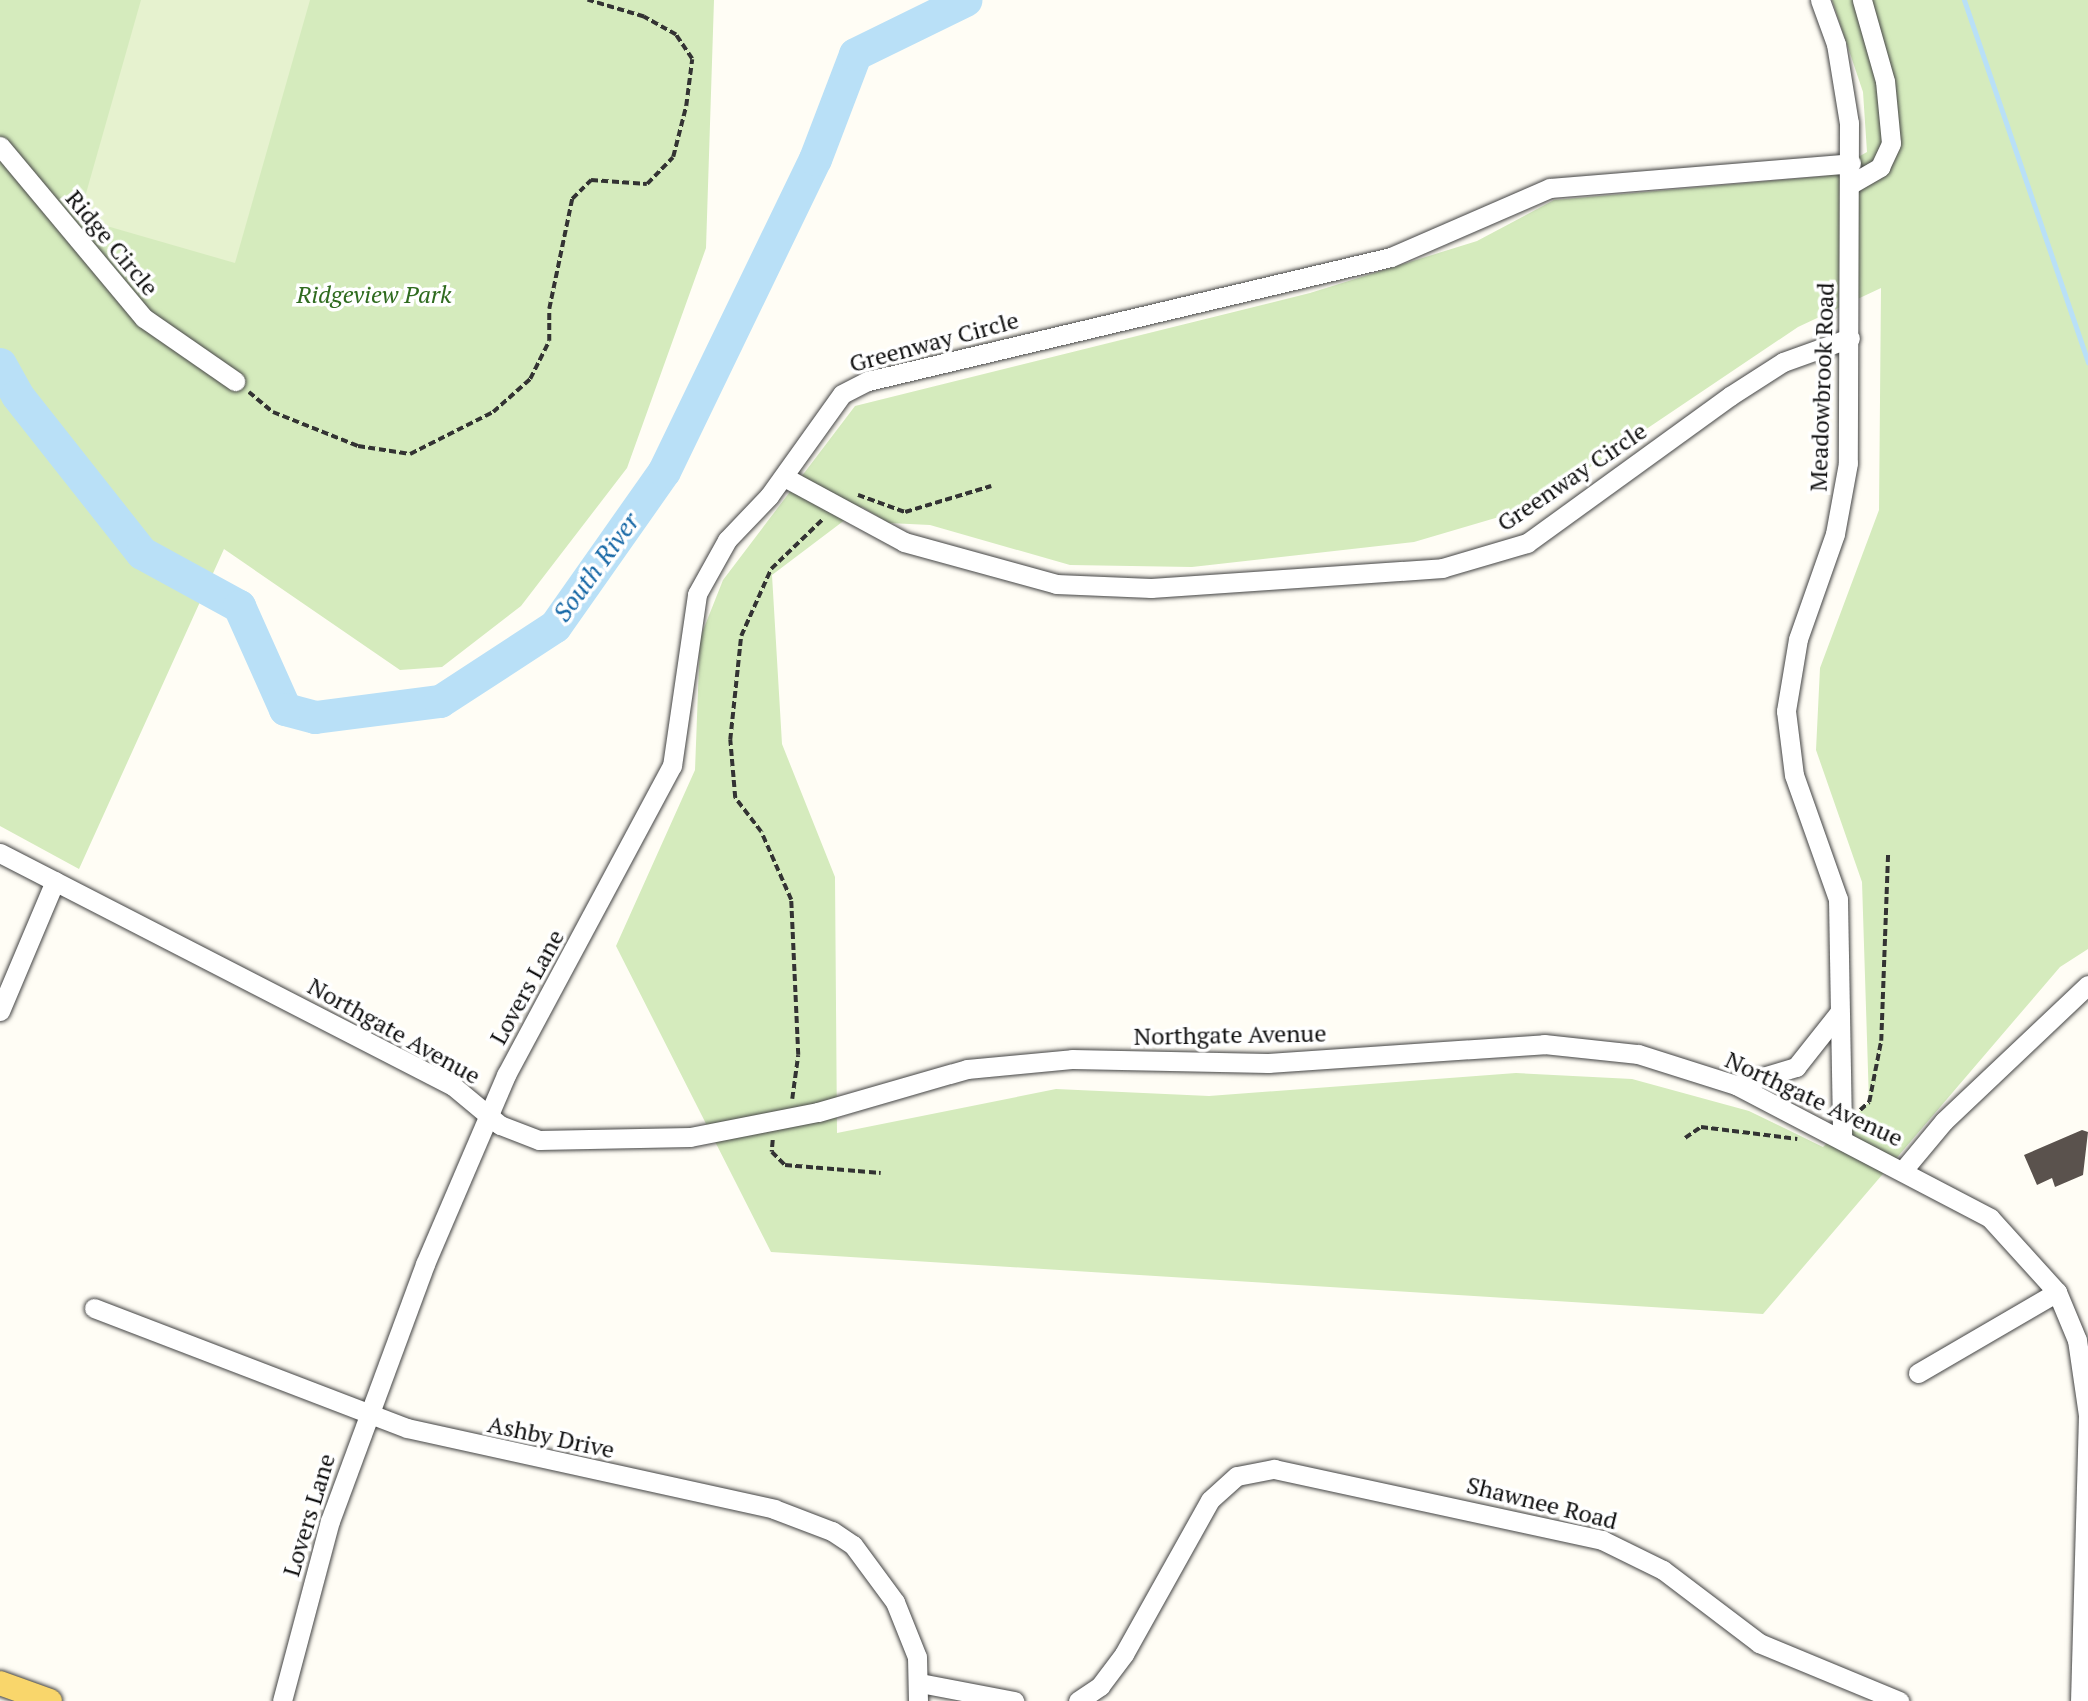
<!DOCTYPE html>
<html>
<head>
<meta charset="utf-8">
<style>
	body { margin:0 }
	#map { position:relative; width:2088px; height:1701px; overflow:hidden; background:#fffdf5; font-family:"PT Serif",serif }
	div>[style] { position:absolute }
	[style*='--x'] { left:calc(var(--x)*1px); top:calc(var(--y)*1px); width:calc(var(--w)*1px); rotate:calc(var(--a)*1deg) }
	.green>* { inset:0; background:#d5ebbd }
	.pitch>* { inset:0; background:#e6f2cf }
	.stream>* { height:5px; margin:-2.5px; padding:0 2.5px; transform-origin:2.5px; border-radius:2.5px; background:#b9e0f7 }
	.river>* { height:33px; margin:-16.5px; padding:0 16.5px; transform-origin:16.5px; border-radius:16.5px; background:#b9e0f7 }
	.building>* { inset:0; background:#5a524d }
	.path>* { height:3.5px; margin-top:-1.75px; transform-origin:0; background:repeating-linear-gradient(90deg,#333 0 7px,transparent 0 10.5px) }
	.roads { filter:drop-shadow(0 0 2px #444) drop-shadow(0 0 2px #444) }
	.minor>* { height:19px; margin:-9.5px; padding:0 9.5px; transform-origin:9.5px; border-radius:9.5px; background:#fff }
	.major>* { height:24px; margin:-12px; padding:0 12px; transform-origin:12px; border-radius:12px; background:#f9d66b }
	span { translate:-50% -50%; white-space:nowrap; text-align:center; line-height:1.15; -webkit-text-stroke:7px #fff; paint-order:stroke }
	.street-label { font-size:24px; color:#111 }
	.park-label { font-size:24px; color:#2f6b1f; font-style:italic }
	.water-label { font-size:26px; color:#1768a6; font-style:italic }
</style>
</head>
<body>
<div id="map">
	<div class="green">
		<i style="clip-path:polygon(0 0,714px 0,706px 248px,627px 468px,521px 606px,442px 667px,400px 670px,224px 549px,79px 869px,0 826px)"></i>
		<i style="clip-path:polygon(evenodd,1832px 0,2088px 0,2088px 949px,2060px 967px,1763px 1314px,771px 1252px,616px 946px,695px 770px,700px 638px,723px 580px,855px 406px,1310px 293px,1477px 241px,1554px 200px,1825px 176px,1867px 152px,1863px 92px,1832px 0,1881px 288px,1879px 510px,1820px 668px,1816px 750px,1862px 882px,1869px 1102px,1823px 1147px,1749px 1111px,1632px 1079px,1516px 1073px,1209px 1096px,1056px 1089px,837px 1133px,835px 877px,782px 744px,772px 575px,862px 507px,889px 523px,930px 525px,1070px 565px,1192px 567px,1414px 542px,1529px 508px,1798px 327px,1881px 288px)"></i>
	</div>
	<div class="pitch">
		<i style="clip-path:polygon(141px 0,310px 0,235px 263px,79px 218px)"></i>
	</div>
	<div class="stream">
		<i style="--x:1964;--y:0;--w:383;--a:71.1"></i>
	</div>
	<div class="river">
		<i style="--x:0;--y:364;--w:35;--a:61"></i>
		<i style="--x:17;--y:395;--w:201;--a:51.7"></i>
		<i style="--x:142;--y:553;--w:111;--a:28.7"></i>
		<i style="--x:239;--y:606;--w:113;--a:65.9"></i>
		<i style="--x:285;--y:709;--w:31;--a:15"></i>
		<i style="--x:315;--y:717;--w:126;--a:-7.3"></i>
		<i style="--x:440;--y:701;--w:137;--a:-33.1"></i>
		<i style="--x:555;--y:626;--w:189;--a:-54.9"></i>
		<i style="--x:664;--y:471;--w:347;--a:-64.2"></i>
		<i style="--x:815;--y:159;--w:112;--a:-69.1"></i>
		<i style="--x:855;--y:54;--w:123;--a:-26.1"></i>
	</div>
	<div class="building">
		<i style="clip-path:polygon(2082px 1130px,2088px 1132px,2083px 1175px,2055px 1187px,2052px 1178px,2037px 1185px,2024px 1155px)"></i>
	</div>
	<div class="path">
		<i style="--x:249;--y:392;--w:31;--a:40"></i>
		<i style="--x:273;--y:412;--w:92;--a:21.8"></i>
		<i style="--x:358;--y:446;--w:53;--a:8.7"></i>
		<i style="--x:410;--y:454;--w:93;--a:-26.8"></i>
		<i style="--x:493;--y:412;--w:50;--a:-41.7"></i>
		<i style="--x:530;--y:379;--w:42;--a:-63.4"></i>
		<i style="--x:549;--y:341;--w:32;--a:-90"></i>
		<i style="--x:549;--y:309;--w:112;--a:-78.2"></i>
		<i style="--x:572;--y:199;--w:27;--a:-45"></i>
		<i style="--x:591;--y:180;--w:56;--a:4.1"></i>
		<i style="--x:647;--y:184;--w:37;--a:-46"></i>
		<i style="--x:673;--y:157;--w:53;--a:-75.7"></i>
		<i style="--x:686;--y:106;--w:47;--a:-82.7"></i>
		<i style="--x:692;--y:59;--w:29;--a:-124"></i>
		<i style="--x:676;--y:35;--w:37;--a:-151"></i>
		<i style="--x:644;--y:17;--w:59;--a:-163.4"></i>
		<i style="--x:858;--y:495;--w:50;--a:19.9"></i>
		<i style="--x:905;--y:512;--w:90;--a:-16.8"></i>
		<i style="--x:792;--y:1099;--w:44;--a:-82.2"></i>
		<i style="--x:798;--y:1055;--w:155;--a:-92.6"></i>
		<i style="--x:791;--y:900;--w:74;--a:-113.8"></i>
		<i style="--x:761;--y:832;--w:43;--a:-127.4"></i>
		<i style="--x:735;--y:798;--w:58;--a:-94.9"></i>
		<i style="--x:730;--y:740;--w:105;--a:-84"></i>
		<i style="--x:741;--y:636;--w:73;--a:-65.9"></i>
		<i style="--x:771;--y:569;--w:72;--a:-43.9"></i>
		<i style="--x:1860;--y:1110;--w:12;--a:-42"></i>
		<i style="--x:1869;--y:1102;--w:62;--a:-78.9"></i>
		<i style="--x:1881;--y:1041;--w:187;--a:-87.9"></i>
		<i style="--x:1685;--y:1138;--w:19;--a:-35"></i>
		<i style="--x:1701;--y:1127;--w:97;--a:7.1"></i>
		<i style="--x:773;--y:1140;--w:12;--a:95"></i>
		<i style="--x:772;--y:1152;--w:18;--a:45"></i>
		<i style="--x:785;--y:1165;--w:96;--a:4.8"></i>
	</div>
	<div class="roads">
		<div class="minor">
			<i style="--x:1820;--y:0;--w:47;--a:70"></i>
			<i style="--x:1836;--y:44;--w:80;--a:80.7"></i>
			<i style="--x:1849;--y:123;--w:340;--a:90.2"></i>
			<i style="--x:1848;--y:463;--w:72;--a:100.4"></i>
			<i style="--x:1835;--y:534;--w:111;--a:109.4"></i>
			<i style="--x:1798;--y:639;--w:73;--a:99.5"></i>
			<i style="--x:1786;--y:711;--w:64;--a:82.9"></i>
			<i style="--x:1794;--y:775;--w:132;--a:70.5"></i>
			<i style="--x:1838;--y:899;--w:241;--a:89"></i>
			<i style="--x:0;--y:146;--w:224;--a:50.1"></i>
			<i style="--x:144;--y:318;--w:111;--a:34.7"></i>
			<i style="--x:1851;--y:184;--w:34;--a:-30"></i>
			<i style="--x:1880;--y:167;--w:26;--a:-65"></i>
			<i style="--x:1891;--y:143;--w:62;--a:-95.5"></i>
			<i style="--x:1885;--y:81;--w:84;--a:-105.9"></i>
			<i style="--x:784;--y:477;--w:136;--a:28.4"></i>
			<i style="--x:904;--y:542;--w:158;--a:15.4"></i>
			<i style="--x:1056;--y:584;--w:95;--a:2.4"></i>
			<i style="--x:1151;--y:588;--w:292;--a:-3.9"></i>
			<i style="--x:1442;--y:568;--w:89;--a:-16.4"></i>
			<i style="--x:1527;--y:543;--w:251;--a:-35.9"></i>
			<i style="--x:1730;--y:396;--w:63;--a:-32.7"></i>
			<i style="--x:1783;--y:362;--w:71;--a:-19.7"></i>
			<i style="--x:0;--y:853;--w:509;--a:27.22"></i>
			<i style="--x:453;--y:1086;--w:61;--a:39.7"></i>
			<i style="--x:500;--y:1125;--w:42;--a:21"></i>
			<i style="--x:539;--y:1140;--w:151;--a:-1.1"></i>
			<i style="--x:690;--y:1137;--w:130;--a:-11.1"></i>
			<i style="--x:818;--y:1112;--w:155;--a:-16.1"></i>
			<i style="--x:967;--y:1069;--w:105;--a:-5.4"></i>
			<i style="--x:1072;--y:1059;--w:196;--a:1.2"></i>
			<i style="--x:1268;--y:1063;--w:277;--a:-3.9"></i>
			<i style="--x:1544;--y:1044;--w:95;--a:6.1"></i>
			<i style="--x:1638;--y:1054;--w:103;--a:17.6"></i>
			<i style="--x:1736;--y:1085;--w:287;--a:27.6"></i>
			<i style="--x:1990;--y:1218;--w:100;--a:47.8"></i>
			<i style="--x:2057;--y:1292;--w:52;--a:67.4"></i>
			<i style="--x:2077;--y:1340;--w:76;--a:81.7"></i>
			<i style="--x:2088;--y:1415;--w:286;--a:91.6"></i>
			<i style="--x:0;--y:1011;--w:141;--a:-67.1"></i>
			<i style="--x:1736;--y:1085;--w:63;--a:-16.7"></i>
			<i style="--x:1796;--y:1067;--w:68;--a:-51.6"></i>
			<i style="--x:1904;--y:1169;--w:62;--a:-50.2"></i>
			<i style="--x:1944;--y:1121;--w:198;--a:-43.4"></i>
			<i style="--x:94;--y:1308;--w:335;--a:21"></i>
			<i style="--x:407;--y:1428;--w:376;--a:12.4"></i>
			<i style="--x:774;--y:1509;--w:62;--a:20.8"></i>
			<i style="--x:832;--y:1531;--w:25;--a:34"></i>
			<i style="--x:853;--y:1545;--w:71;--a:53.6"></i>
			<i style="--x:895;--y:1602;--w:59;--a:68.2"></i>
			<i style="--x:917;--y:1657;--w:44;--a:88.7"></i>
			<i style="--x:1918;--y:1373;--w:161;--a:-30.2"></i>
			<i style="--x:920;--y:1683;--w:96;--a:10.8"></i>
			<i style="--x:282;--y:1701;--w:186;--a:-75.1"></i>
			<i style="--x:330;--y:1521;--w:274;--a:-69.7"></i>
			<i style="--x:425;--y:1264;--w:206;--a:-66.8"></i>
			<i style="--x:506;--y:1075;--w:351;--a:-61.8"></i>
			<i style="--x:672;--y:766;--w:174;--a:-81.7"></i>
			<i style="--x:697;--y:594;--w:62;--a:-60.9"></i>
			<i style="--x:727;--y:540;--w:61;--a:-46.3"></i>
			<i style="--x:769;--y:496;--w:125;--a:-54.4"></i>
			<i style="--x:842;--y:394;--w:29;--a:-27"></i>
			<i style="--x:868;--y:381;--w:537;--a:-13.34"></i>
			<i style="--x:1391;--y:257;--w:173;--a:-23.5"></i>
			<i style="--x:1550;--y:188;--w:302;--a:-4.7"></i>
			<i style="--x:1078;--y:1701;--w:27;--a:-34"></i>
			<i style="--x:1100;--y:1686;--w:40;--a:-53"></i>
			<i style="--x:1124;--y:1654;--w:176;--a:-60.8"></i>
			<i style="--x:1210;--y:1500;--w:36;--a:-42"></i>
			<i style="--x:1237;--y:1476;--w:38;--a:-11"></i>
			<i style="--x:1274;--y:1469;--w:336;--a:12.2"></i>
			<i style="--x:1602;--y:1540;--w:68;--a:26.2"></i>
			<i style="--x:1663;--y:1570;--w:121;--a:37.2"></i>
			<i style="--x:1759;--y:1643;--w:152;--a:22.5"></i>
		</div>
		<div class="major">
			<i style="--x:0;--y:1683;--w:53;--a:19.8"></i>
		</div>
	</div>
	<div class="street-label">
		<span style="left:112px;top:243px;rotate:50deg">Ridge Circle</span>
		<span style="left:934px;top:342px;rotate:-15deg">Greenway Circle</span>
		<span style="left:1822px;top:387px;rotate:-88deg">Meadowbrook Road</span>
		<span style="left:1572px;top:477px;rotate:-34deg">Greenway Circle</span>
		<span style="left:527px;top:987px;rotate:-61deg">Lovers Lane</span>
		<span style="left:394px;top:1031px;rotate:29deg">Northgate Avenue</span>
		<span style="left:1230px;top:1035px;rotate:-1deg">Northgate Avenue</span>
		<span style="left:1814px;top:1099px;rotate:25deg">Northgate Avenue</span>
		<span style="left:551px;top:1437px;rotate:12deg">Ashby Drive</span>
		<span style="left:1542px;top:1503px;rotate:14deg">Shawnee Road</span>
		<span style="left:309px;top:1515px;rotate:-73deg">Lovers Lane</span>
	</div>
	<div class="park-label">
		<span style="left:374px;top:295px">Ridgeview Park</span>
	</div>
	<div class="water-label">
		<span style="left:596px;top:567px;rotate:-54deg">South River</span>
	</div>
</div>
</body>
</html>
